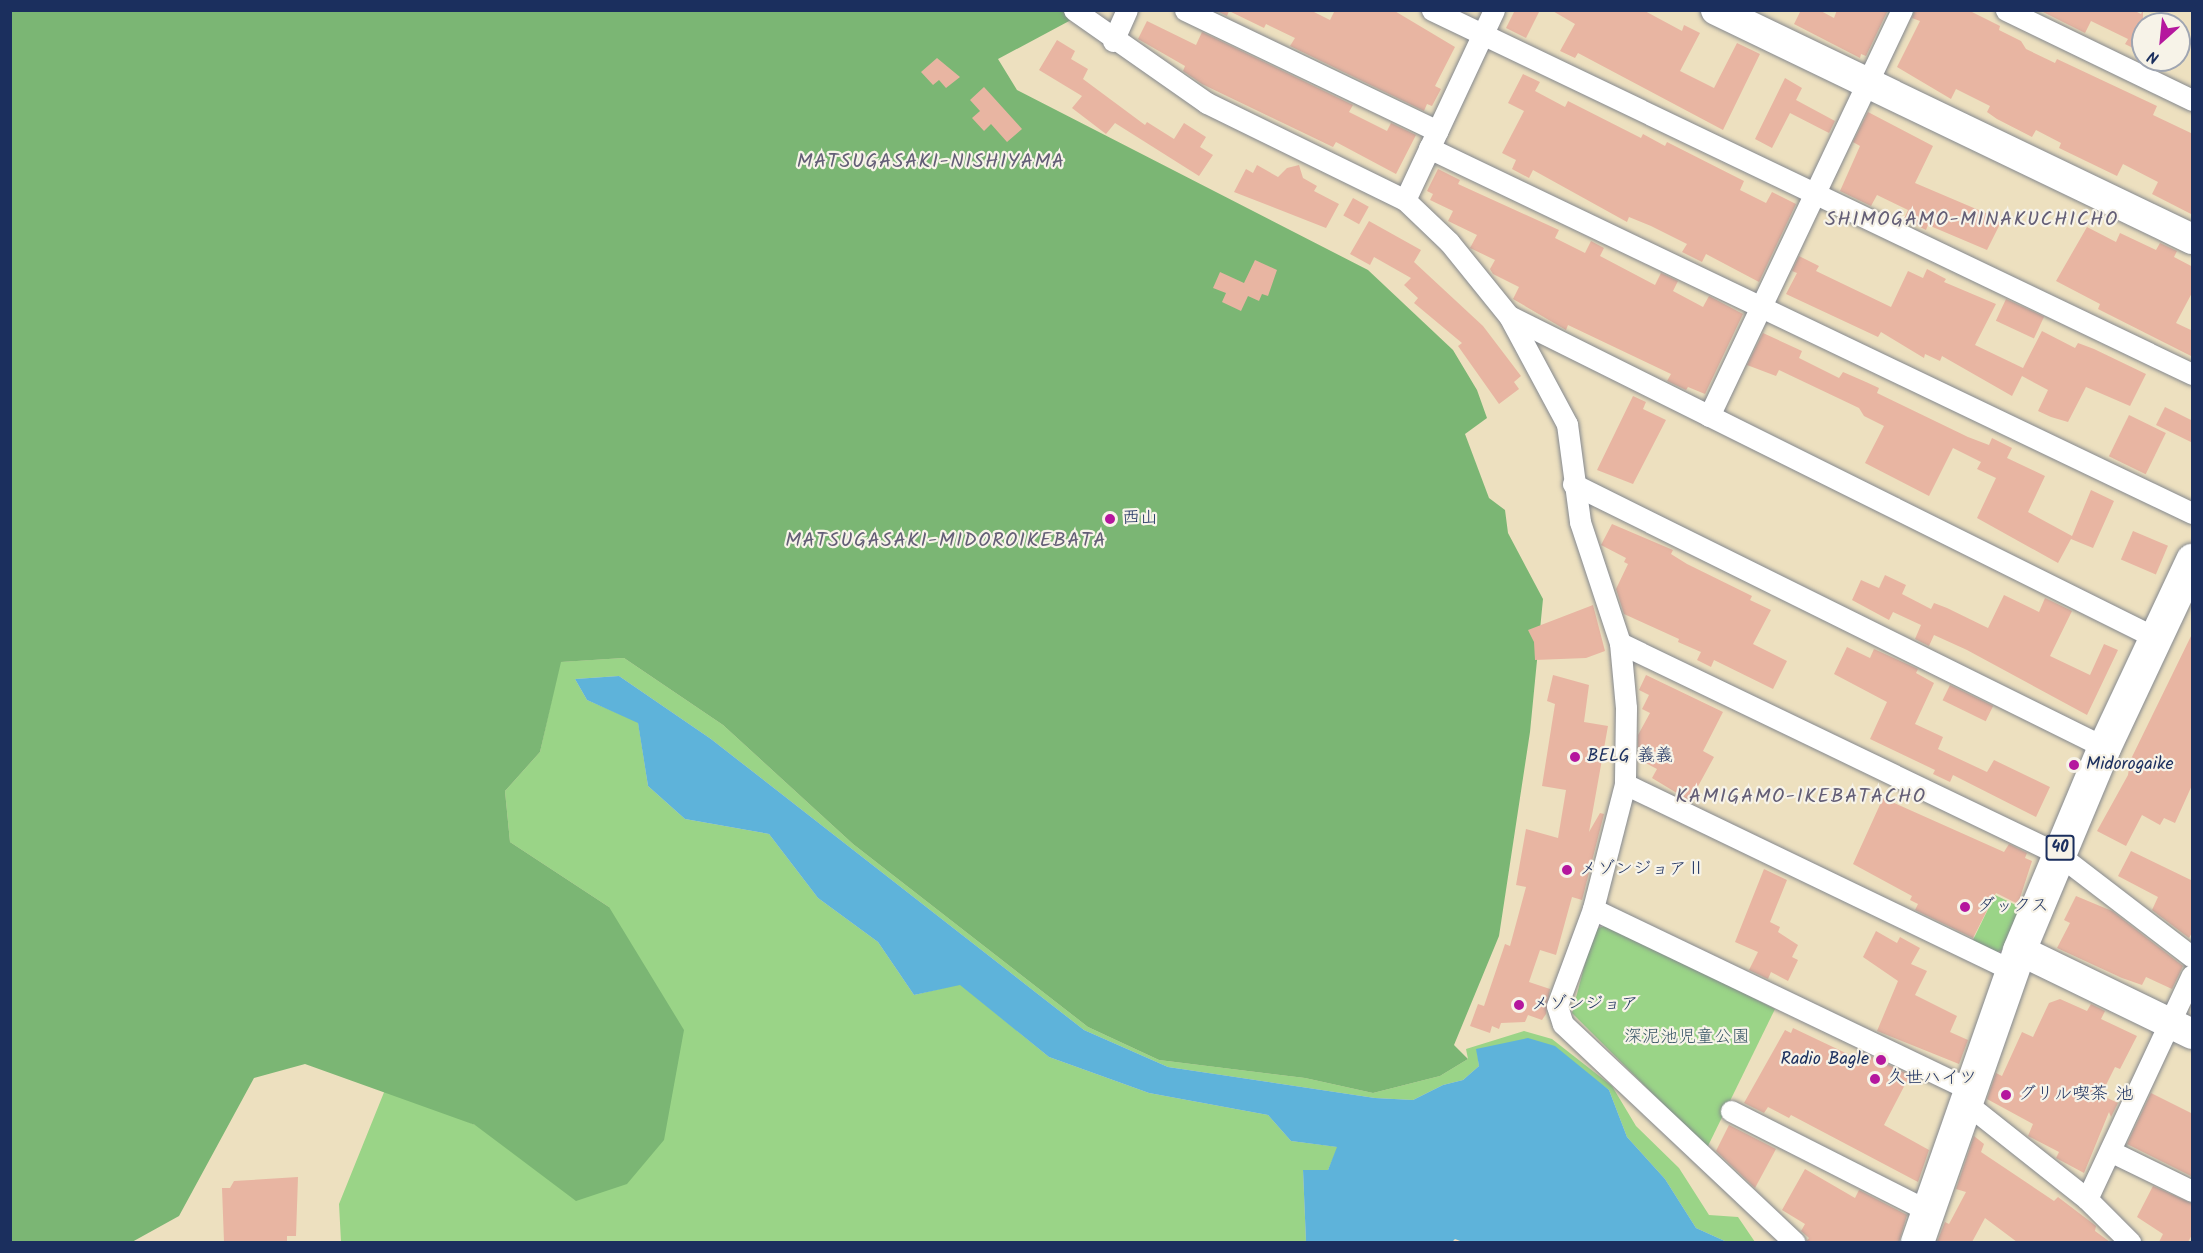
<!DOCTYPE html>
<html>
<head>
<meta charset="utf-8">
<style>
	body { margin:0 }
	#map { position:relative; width:2203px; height:1253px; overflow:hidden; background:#ede0bf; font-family:Kalam,"Klee One",sans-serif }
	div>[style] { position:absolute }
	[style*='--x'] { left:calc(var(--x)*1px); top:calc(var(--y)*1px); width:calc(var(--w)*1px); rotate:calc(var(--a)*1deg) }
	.green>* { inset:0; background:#9ad487 }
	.forest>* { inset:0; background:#7bb674 }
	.water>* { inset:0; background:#5eb3da }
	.building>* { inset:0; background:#e8b5a2; transform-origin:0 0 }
	.roads { filter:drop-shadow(0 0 2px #84888e) drop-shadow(0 0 2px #84888e) }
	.street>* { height:21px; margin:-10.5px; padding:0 10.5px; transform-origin:10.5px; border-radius:10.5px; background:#fff }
	.secondary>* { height:30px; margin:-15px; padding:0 15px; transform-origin:15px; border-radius:15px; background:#fff }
	.primary>* { height:33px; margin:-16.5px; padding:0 16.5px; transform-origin:16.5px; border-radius:16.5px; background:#fff }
	.dots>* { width:16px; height:16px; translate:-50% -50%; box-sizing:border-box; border:3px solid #f7f3e8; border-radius:50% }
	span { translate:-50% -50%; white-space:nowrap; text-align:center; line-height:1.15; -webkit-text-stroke:4.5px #f7f3e8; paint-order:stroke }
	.shield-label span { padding:2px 4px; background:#f7f3e8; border:2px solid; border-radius:4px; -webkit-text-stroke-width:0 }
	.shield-label { font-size:16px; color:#1b2f5e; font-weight:700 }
	.poi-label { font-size:18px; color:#1b2f5e }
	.left { translate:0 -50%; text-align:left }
	.right { translate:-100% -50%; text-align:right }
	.park-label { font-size:18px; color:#3b5868 }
	.neighbourhood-label { font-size:20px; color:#635e76; letter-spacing:1.5px }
	.frame { position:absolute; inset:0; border:12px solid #1b2f5e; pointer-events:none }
	.north { position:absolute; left:2131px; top:12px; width:60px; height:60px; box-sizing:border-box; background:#f7f3e8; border:2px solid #9fa5b1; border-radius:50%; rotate:207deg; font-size:16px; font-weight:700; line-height:24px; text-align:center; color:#1b2f5e }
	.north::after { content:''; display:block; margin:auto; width:21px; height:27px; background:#b5179e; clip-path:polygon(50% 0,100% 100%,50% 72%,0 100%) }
</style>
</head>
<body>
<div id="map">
	<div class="green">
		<i style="clip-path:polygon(624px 658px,723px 725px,853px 844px,1088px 1027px,1159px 1060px,1305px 1078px,1373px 1093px,1440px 1076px,1468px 1059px,1466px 1049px,1524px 1031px,1552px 1039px,1612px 1086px,1636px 1126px,1679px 1168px,1709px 1215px,1738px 1217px,1755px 1242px,1727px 1242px,1696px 1228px,1665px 1179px,1627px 1137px,1609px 1090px,1584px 1072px,1477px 1050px,1479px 1066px,1463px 1080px,1443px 1085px,1413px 1100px,1375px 1098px,1168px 1067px,1084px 1030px,711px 739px,619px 676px,575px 679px,587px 700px,638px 722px,648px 786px,685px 819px,769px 834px,818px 898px,878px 942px,914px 995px,960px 984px,1049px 1057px,1149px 1093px,1268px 1115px,1291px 1141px,1338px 1147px,1328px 1170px,1303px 1170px,1306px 1242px,341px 1242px,339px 1204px,391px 1075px,445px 1111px,475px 1125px,609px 907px,510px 842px,505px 791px,540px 752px,560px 662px)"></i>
		<i style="clip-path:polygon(1995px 895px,2020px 907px,2005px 949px,1992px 954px,1971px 944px)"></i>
		<i style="clip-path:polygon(1609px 925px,1775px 1009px,1707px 1148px,1572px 1013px,1594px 929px)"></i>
	</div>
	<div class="forest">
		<i style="clip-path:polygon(10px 11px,1063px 11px,1071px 20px,998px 59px,1017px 90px,1368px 270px,1453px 350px,1477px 390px,1487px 418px,1465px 434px,1489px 498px,1505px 510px,1508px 533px,1543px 599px,1530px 732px,1499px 936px,1454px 1045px,1468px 1059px,1440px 1076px,1373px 1093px,1305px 1078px,1159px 1060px,1088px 1027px,853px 844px,723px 725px,624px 658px,561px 662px,540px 752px,505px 791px,510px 842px,609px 907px,684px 1030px,664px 1140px,627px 1184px,576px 1201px,475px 1125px,305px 1064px,254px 1078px,179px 1216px,132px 1242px,11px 1242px)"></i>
	</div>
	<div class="water">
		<i style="clip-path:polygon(619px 676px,711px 739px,1084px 1030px,1168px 1067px,1375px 1098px,1413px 1100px,1443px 1085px,1463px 1080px,1479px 1066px,1476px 1049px,1528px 1038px,1555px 1046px,1609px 1090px,1627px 1137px,1665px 1179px,1696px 1228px,1727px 1242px,1463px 1242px,1455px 1239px,1452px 1242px,1306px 1242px,1303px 1170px,1328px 1170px,1337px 1147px,1291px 1141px,1268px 1115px,1149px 1093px,1049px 1057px,960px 985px,914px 995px,878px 942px,818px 898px,769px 834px,685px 819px,648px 786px,638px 723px,587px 700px,575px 679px)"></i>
	</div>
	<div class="building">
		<i style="clip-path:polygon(1215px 10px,1312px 11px,1330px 20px,1335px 10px,1393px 10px,1455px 47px,1435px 86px,1441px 89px,1432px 106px,1427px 104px,1424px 111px,1290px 46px,1295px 38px,1266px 24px,1264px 28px,1229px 11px,1227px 16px)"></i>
		<i style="clip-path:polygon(1515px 10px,1540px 10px,1526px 38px,1506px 28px)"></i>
		<i style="clip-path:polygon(1551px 10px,1643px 10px,1682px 31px,1684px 25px,1700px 33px,1680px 71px,1714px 88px,1737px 43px,1760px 54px,1723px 130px,1578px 53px,1575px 58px,1560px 51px,1575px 24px)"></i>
		<i style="clip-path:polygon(1801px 10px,1819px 10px,1834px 18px,1837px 10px,1888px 10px,1866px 56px,1861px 54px,1860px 58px,1794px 24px)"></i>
		<i style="clip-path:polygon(1915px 10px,1968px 10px,2000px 26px,1999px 30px,2021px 41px,2026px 49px,2055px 63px,2057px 59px,2157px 106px,2153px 115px,2193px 134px,2193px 215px,2152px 194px,2158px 182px,2123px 164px,2117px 176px,2059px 148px,2061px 143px,2036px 130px,2032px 137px,1997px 119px,1987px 112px,1990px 106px,1956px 89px,1951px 99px,1897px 67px,1920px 21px,1912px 18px)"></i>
		<i style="clip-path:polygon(2039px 10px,2133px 10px,2141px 14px,2143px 10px,2143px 53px,2125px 44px,2128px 39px,2091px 21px,2085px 33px)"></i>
		<i style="clip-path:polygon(1147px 21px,1196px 45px,1202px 32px,1353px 105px,1349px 112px,1387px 131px,1391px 123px,1416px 135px,1396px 174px,1336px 142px,1333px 147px,1202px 84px,1183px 71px,1185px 66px,1138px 39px)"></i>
		<i style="clip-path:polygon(1057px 40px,1075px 51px,1071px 59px,1088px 69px,1083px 79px,1145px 125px,1147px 122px,1174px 139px,1184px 123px,1206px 137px,1200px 147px,1213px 155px,1199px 176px,1115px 123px,1106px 134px,1072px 108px,1082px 96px,1039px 70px)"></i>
		<i style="clip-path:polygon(937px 58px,960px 77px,946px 88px,939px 80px,933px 85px,921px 72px)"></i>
		<i style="clip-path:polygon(1523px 74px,1540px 82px,1535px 91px,1565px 107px,1568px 101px,1641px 138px,1643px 134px,1665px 146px,1667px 142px,1744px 181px,1740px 190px,1766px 203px,1772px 192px,1796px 204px,1759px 282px,1706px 254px,1702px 262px,1682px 252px,1687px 244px,1651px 226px,1629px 217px,1627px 222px,1533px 170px,1529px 178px,1512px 169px,1516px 160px,1502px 153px,1524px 111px,1508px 103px)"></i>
		<i style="clip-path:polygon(1785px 78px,1802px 88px,1796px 100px,1835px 121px,1829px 133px,1790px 113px,1772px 148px,1755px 139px)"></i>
		<i style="clip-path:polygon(984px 87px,1022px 129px,1007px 142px,991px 124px,984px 131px,972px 118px,980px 111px,970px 100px)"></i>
		<i style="clip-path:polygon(1868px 112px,1933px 146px,1915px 183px,2002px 220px,1987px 250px,1928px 225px,1926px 230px,1904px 219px,1908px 210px,1877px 195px,1871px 206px,1840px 191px,1860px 146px,1853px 142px)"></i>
		<i style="clip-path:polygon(1257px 165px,1278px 177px,1287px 168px,1299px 165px,1303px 178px,1317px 186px,1314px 191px,1339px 204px,1326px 228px,1234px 192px,1246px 169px,1253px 173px)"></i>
		<i style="clip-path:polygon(1438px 169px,1460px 180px,1458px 184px,1559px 230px,1555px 238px,1585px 253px,1591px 241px,1604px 248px,1600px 256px,1655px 285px,1661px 273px,1678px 281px,1673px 291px,1703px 307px,1709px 296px,1743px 314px,1705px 394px,1688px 387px,1686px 390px,1667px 381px,1671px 374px,1568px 325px,1566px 330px,1513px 299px,1519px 287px,1493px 274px,1490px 269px,1495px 260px,1470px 248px,1477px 235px,1448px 221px,1453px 211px,1430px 200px,1433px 194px,1427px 191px)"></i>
		<i style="left:1353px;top:198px;width:18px;height:20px;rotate:29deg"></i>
		<i style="clip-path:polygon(1369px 221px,1421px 250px,1414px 262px,1483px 326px,1521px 376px,1514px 382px,1519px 389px,1499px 404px,1458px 346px,1462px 343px,1414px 303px,1418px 298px,1404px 285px,1411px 278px,1374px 257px,1370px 265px,1350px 254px)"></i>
		<i style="clip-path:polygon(2087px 227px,2116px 242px,2120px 233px,2156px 250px,2160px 243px,2177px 251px,2174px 257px,2193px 267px,2193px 291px,2176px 323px,2193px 331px,2193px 357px,2098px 309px,2100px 304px,2056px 281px)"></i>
		<i style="clip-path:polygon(1799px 256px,1819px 266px,1816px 271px,1891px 307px,1908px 271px,1923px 278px,1927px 269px,1946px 279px,1944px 282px,1996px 304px,1975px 345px,2023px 368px,2042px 331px,2075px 348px,2078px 343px,2094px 349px,2146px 374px,2130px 406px,2086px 387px,2068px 422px,2051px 417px,2038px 411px,2048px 390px,2022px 376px,2012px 396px,1942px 356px,1940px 361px,1925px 354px,1924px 358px,1881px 332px,1878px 337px,1786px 294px,1797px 273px,1792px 271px)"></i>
		<i style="clip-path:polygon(1255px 260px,1277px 270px,1268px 296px,1262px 294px,1259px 301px,1248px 296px,1241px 311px,1222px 302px,1226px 293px,1213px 288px,1220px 272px,1244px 283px)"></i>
		<i style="left:2006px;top:299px;width:42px;height:24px;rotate:25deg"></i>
		<i style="clip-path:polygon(1763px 333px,1802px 351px,1799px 358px,1839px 378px,1843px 372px,1866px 382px,1879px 388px,1877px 393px,1968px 437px,1989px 445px,1992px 438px,2012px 448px,2007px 458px,2045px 476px,2028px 512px,2072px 536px,2091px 490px,2114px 501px,2093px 548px,2071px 539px,2058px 563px,1977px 518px,1996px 478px,1977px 469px,1981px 462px,1953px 448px,1929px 496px,1865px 463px,1884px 426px,1864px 416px,1859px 408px,1779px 370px,1776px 376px,1747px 365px)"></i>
		<i style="clip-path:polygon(1633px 396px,1646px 402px,1643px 409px,1666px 420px,1633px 484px,1597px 470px)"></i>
		<i style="clip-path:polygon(2165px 407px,2193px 421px,2193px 443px,2156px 425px)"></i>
		<i style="left:2129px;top:415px;width:41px;height:46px;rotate:26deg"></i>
		<i style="clip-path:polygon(1612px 524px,1673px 550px,1671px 554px,1687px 564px,1752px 596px,1750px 600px,1771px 610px,1753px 644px,1787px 661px,1773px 689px,1714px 660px,1711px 667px,1697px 660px,1701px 652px,1678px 642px,1679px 639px,1624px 614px,1616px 589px,1628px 564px,1624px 562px,1626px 558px,1601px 545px)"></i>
		<i style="left:2133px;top:531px;width:38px;height:31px;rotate:23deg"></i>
		<i style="clip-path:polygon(1885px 575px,1906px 585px,1902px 594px,1931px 609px,1934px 603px,1947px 608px,1988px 628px,2004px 595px,2039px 612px,2045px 598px,2072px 611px,2050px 656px,2090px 675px,2104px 644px,2118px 650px,2087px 715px,1967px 650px,1934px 635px,1929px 646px,1915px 639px,1921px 625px,1893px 612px,1889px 620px,1852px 600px,1861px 580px,1879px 588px)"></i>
		<i style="clip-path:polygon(1593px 605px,1605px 651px,1586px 658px,1535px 660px,1534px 642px,1528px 630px)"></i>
		<i style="clip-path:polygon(2193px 632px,2193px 783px,2175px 823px,2164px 818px,2160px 825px,2142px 815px,2126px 846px,2097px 831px,2128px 775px,2130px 761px)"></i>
		<i style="clip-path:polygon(1847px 647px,1870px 658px,1874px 649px,1918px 669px,1916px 673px,1934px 683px,1915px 724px,1943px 737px,1938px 749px,1987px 772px,1994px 760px,2050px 787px,2036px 817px,1953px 775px,1950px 782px,1933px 774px,1935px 770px,1870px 739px,1887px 702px,1834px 674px)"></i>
		<i style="clip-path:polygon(1553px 675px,1589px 685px,1584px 722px,1608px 726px,1589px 832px,1600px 813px,1604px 814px,1582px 900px,1572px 897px,1556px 955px,1540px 950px,1529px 982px,1550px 989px,1546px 1014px,1542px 1020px,1528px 1015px,1525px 1022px,1501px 1023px,1499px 1029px,1492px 1026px,1490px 1033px,1470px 1026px,1478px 1004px,1484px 1006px,1505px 944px,1510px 946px,1526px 887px,1516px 885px,1526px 829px,1558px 838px,1566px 790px,1542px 786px,1555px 704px,1547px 701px)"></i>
		<i style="clip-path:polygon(1646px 675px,1723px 712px,1703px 751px,1714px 757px,1690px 801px,1652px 778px,1657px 769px,1638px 759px,1638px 735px,1650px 713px,1642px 709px,1649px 695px,1639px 690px)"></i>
		<i style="left:1950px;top:685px;width:48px;height:17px;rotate:26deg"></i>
		<i style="clip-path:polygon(1883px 798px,2004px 852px,2009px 844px,2027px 853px,2025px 858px,2032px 861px,2018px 904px,1996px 893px,1973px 938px,1915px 910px,1918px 904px,1910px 900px,1912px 896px,1853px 864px)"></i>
		<i style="clip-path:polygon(2131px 851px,2193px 881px,2193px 931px,2189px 938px,2152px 910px,2158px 897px,2118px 876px)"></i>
		<i style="clip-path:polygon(1764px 869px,1787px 880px,1770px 922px,1780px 927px,1778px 932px,1798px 945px,1792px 957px,1798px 960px,1788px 981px,1771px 972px,1768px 979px,1749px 970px,1758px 952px,1735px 942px)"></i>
		<i style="clip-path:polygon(2076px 896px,2112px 911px,2183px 966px,2172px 989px,2146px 977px,2142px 985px,2122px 978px,2057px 948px,2070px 923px,2064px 920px)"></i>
		<i style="clip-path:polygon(1876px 931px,1897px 943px,1900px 937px,1920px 948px,1911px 964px,1927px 971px,1915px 995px,1957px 1016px,1950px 1032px,1968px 1040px,1959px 1064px,1877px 1031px,1898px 981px,1863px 957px)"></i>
		<i style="clip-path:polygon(2060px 999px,2087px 1011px,2091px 1004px,2105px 1011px,2101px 1019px,2137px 1036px,2120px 1069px,2115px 1067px,2101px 1095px,2118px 1103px,2111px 1117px,2109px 1112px,2084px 1173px,2056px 1158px,2059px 1152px,2028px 1136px,2033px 1124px,1987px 1099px,1996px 1073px,2002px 1076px,2022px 1032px,2033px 1037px,2049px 1003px)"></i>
		<i style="clip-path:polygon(1793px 1028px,1854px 1057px,1858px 1050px,1910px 1075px,1884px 1125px,1929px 1150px,1918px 1182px,1791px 1115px,1789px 1118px,1768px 1107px,1764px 1113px,1744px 1103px,1785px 1030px,1791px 1033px)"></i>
		<i style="clip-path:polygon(2151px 1093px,2193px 1114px,2193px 1177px,2127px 1144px)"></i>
		<i style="clip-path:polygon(1729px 1125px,1776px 1149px,1755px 1188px,1716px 1151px)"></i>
		<i style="clip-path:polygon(1974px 1136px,1984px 1144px,1981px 1152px,2054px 1201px,2058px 1197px,2096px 1226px,2095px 1231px,2110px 1242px,2017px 1242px,1985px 1218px,1972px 1242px,1937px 1242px,1945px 1222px,1949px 1224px,1966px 1192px,1956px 1189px)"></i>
		<i style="clip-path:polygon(1805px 1169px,1855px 1198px,1859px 1190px,1907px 1215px,1899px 1242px,1806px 1242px,1809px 1238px,1801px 1231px,1805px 1224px,1782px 1210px)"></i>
		<i style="clip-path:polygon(298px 1177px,296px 1236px,287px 1236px,287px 1242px,224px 1242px,222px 1188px,230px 1188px,234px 1181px)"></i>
		<i style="clip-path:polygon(2153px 1186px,2193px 1204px,2193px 1233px,2188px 1242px,2159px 1242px,2163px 1234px,2137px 1217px)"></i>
	</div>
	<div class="roads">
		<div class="street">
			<i style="--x:1074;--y:10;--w:162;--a:35"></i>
			<i style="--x:1207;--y:103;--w:220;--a:26.1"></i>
			<i style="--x:1405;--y:200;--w:61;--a:43.7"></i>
			<i style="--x:1449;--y:242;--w:95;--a:51"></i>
			<i style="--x:1509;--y:316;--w:123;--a:61.8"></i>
			<i style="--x:1567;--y:424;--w:99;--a:82.4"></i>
			<i style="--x:1580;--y:522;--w:127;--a:71.7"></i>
			<i style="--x:1620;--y:643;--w:65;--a:84.7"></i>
			<i style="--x:1626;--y:708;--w:76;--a:90.8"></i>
			<i style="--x:1625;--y:784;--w:129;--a:104.4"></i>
			<i style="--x:1593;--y:909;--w:103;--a:110.4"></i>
			<i style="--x:1557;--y:1006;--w:19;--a:72"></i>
			<i style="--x:1563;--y:1024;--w:318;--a:43.3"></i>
			<i style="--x:1185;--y:10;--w:280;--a:25.6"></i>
			<i style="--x:1432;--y:10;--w:843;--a:25.59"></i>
			<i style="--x:2006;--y:10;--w:207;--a:25.8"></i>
			<i style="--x:1113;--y:41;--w:34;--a:-66"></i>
			<i style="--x:1429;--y:148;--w:846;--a:25.57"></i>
			<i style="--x:1405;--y:200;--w:210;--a:-64.9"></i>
			<i style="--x:1509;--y:316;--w:723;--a:26.46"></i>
			<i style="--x:1709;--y:416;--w:450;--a:-64.6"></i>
			<i style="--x:1573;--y:484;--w:593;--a:26.35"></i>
			<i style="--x:1620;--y:643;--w:486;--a:25.7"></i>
			<i style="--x:2058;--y:854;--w:169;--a:37.5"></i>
			<i style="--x:1625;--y:784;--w:428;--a:25.7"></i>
			<i style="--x:1593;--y:909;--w:417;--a:25.6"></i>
			<i style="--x:1966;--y:1103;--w:154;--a:38.4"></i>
			<i style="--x:2087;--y:1199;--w:61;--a:45"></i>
			<i style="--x:1731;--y:1111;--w:221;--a:26.9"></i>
			<i style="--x:2110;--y:1151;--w:91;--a:26"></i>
			<i style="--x:2087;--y:1199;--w:247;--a:-64.9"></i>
		</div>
		<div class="secondary">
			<i style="--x:1716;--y:10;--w:528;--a:25.69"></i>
			<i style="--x:2019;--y:950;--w:192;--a:25.9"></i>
		</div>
		<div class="primary">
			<i style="--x:1917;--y:1242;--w:309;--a:-70.7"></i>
			<i style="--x:2019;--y:950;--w:220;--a:-67.3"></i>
			<i style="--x:2104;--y:747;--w:207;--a:-64.8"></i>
		</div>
	</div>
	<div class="dots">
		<i style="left:1110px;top:519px;background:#b5179e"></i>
		<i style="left:1575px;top:757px;background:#b5179e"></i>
		<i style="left:2074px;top:765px;background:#b5179e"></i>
		<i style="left:1567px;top:870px;background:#b5179e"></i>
		<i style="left:1965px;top:907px;background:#b5179e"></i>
		<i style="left:1519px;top:1005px;background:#b5179e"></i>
		<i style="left:1881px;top:1060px;background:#b5179e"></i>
		<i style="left:1875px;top:1079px;background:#b5179e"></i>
		<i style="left:2006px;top:1095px;background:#b5179e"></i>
	</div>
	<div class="shield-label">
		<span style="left:2060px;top:848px">40</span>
	</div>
	<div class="poi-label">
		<span class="left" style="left:1122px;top:519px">西山</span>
		<span class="left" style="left:1587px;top:757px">BELG 義義</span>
		<span class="left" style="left:2086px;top:765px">Midorogaike</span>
		<span class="left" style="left:1579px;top:870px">メゾンジョアⅡ</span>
		<span class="left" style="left:1977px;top:907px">ダックス</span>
		<span class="left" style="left:1531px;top:1005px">メゾンジョア</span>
		<span class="right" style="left:1869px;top:1060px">Radio Bagle</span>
		<span class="left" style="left:1887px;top:1079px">久世ハイツ</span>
		<span class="left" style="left:2018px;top:1095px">グリル喫茶 池</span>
	</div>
	<div class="park-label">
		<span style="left:1687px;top:1038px">深泥池児童公園</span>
	</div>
	<div class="neighbourhood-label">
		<span style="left:931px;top:162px">MATSUGASAKI-NISHIYAMA</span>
		<span style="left:1972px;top:220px">SHIMOGAMO-MINAKUCHICHO</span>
		<span style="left:946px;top:541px">MATSUGASAKI-MIDOROIKEBATA</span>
		<span style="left:1801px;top:797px">KAMIGAMO-IKEBATACHO</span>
	</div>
	<div class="frame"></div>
	<div class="north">N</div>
</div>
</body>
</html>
